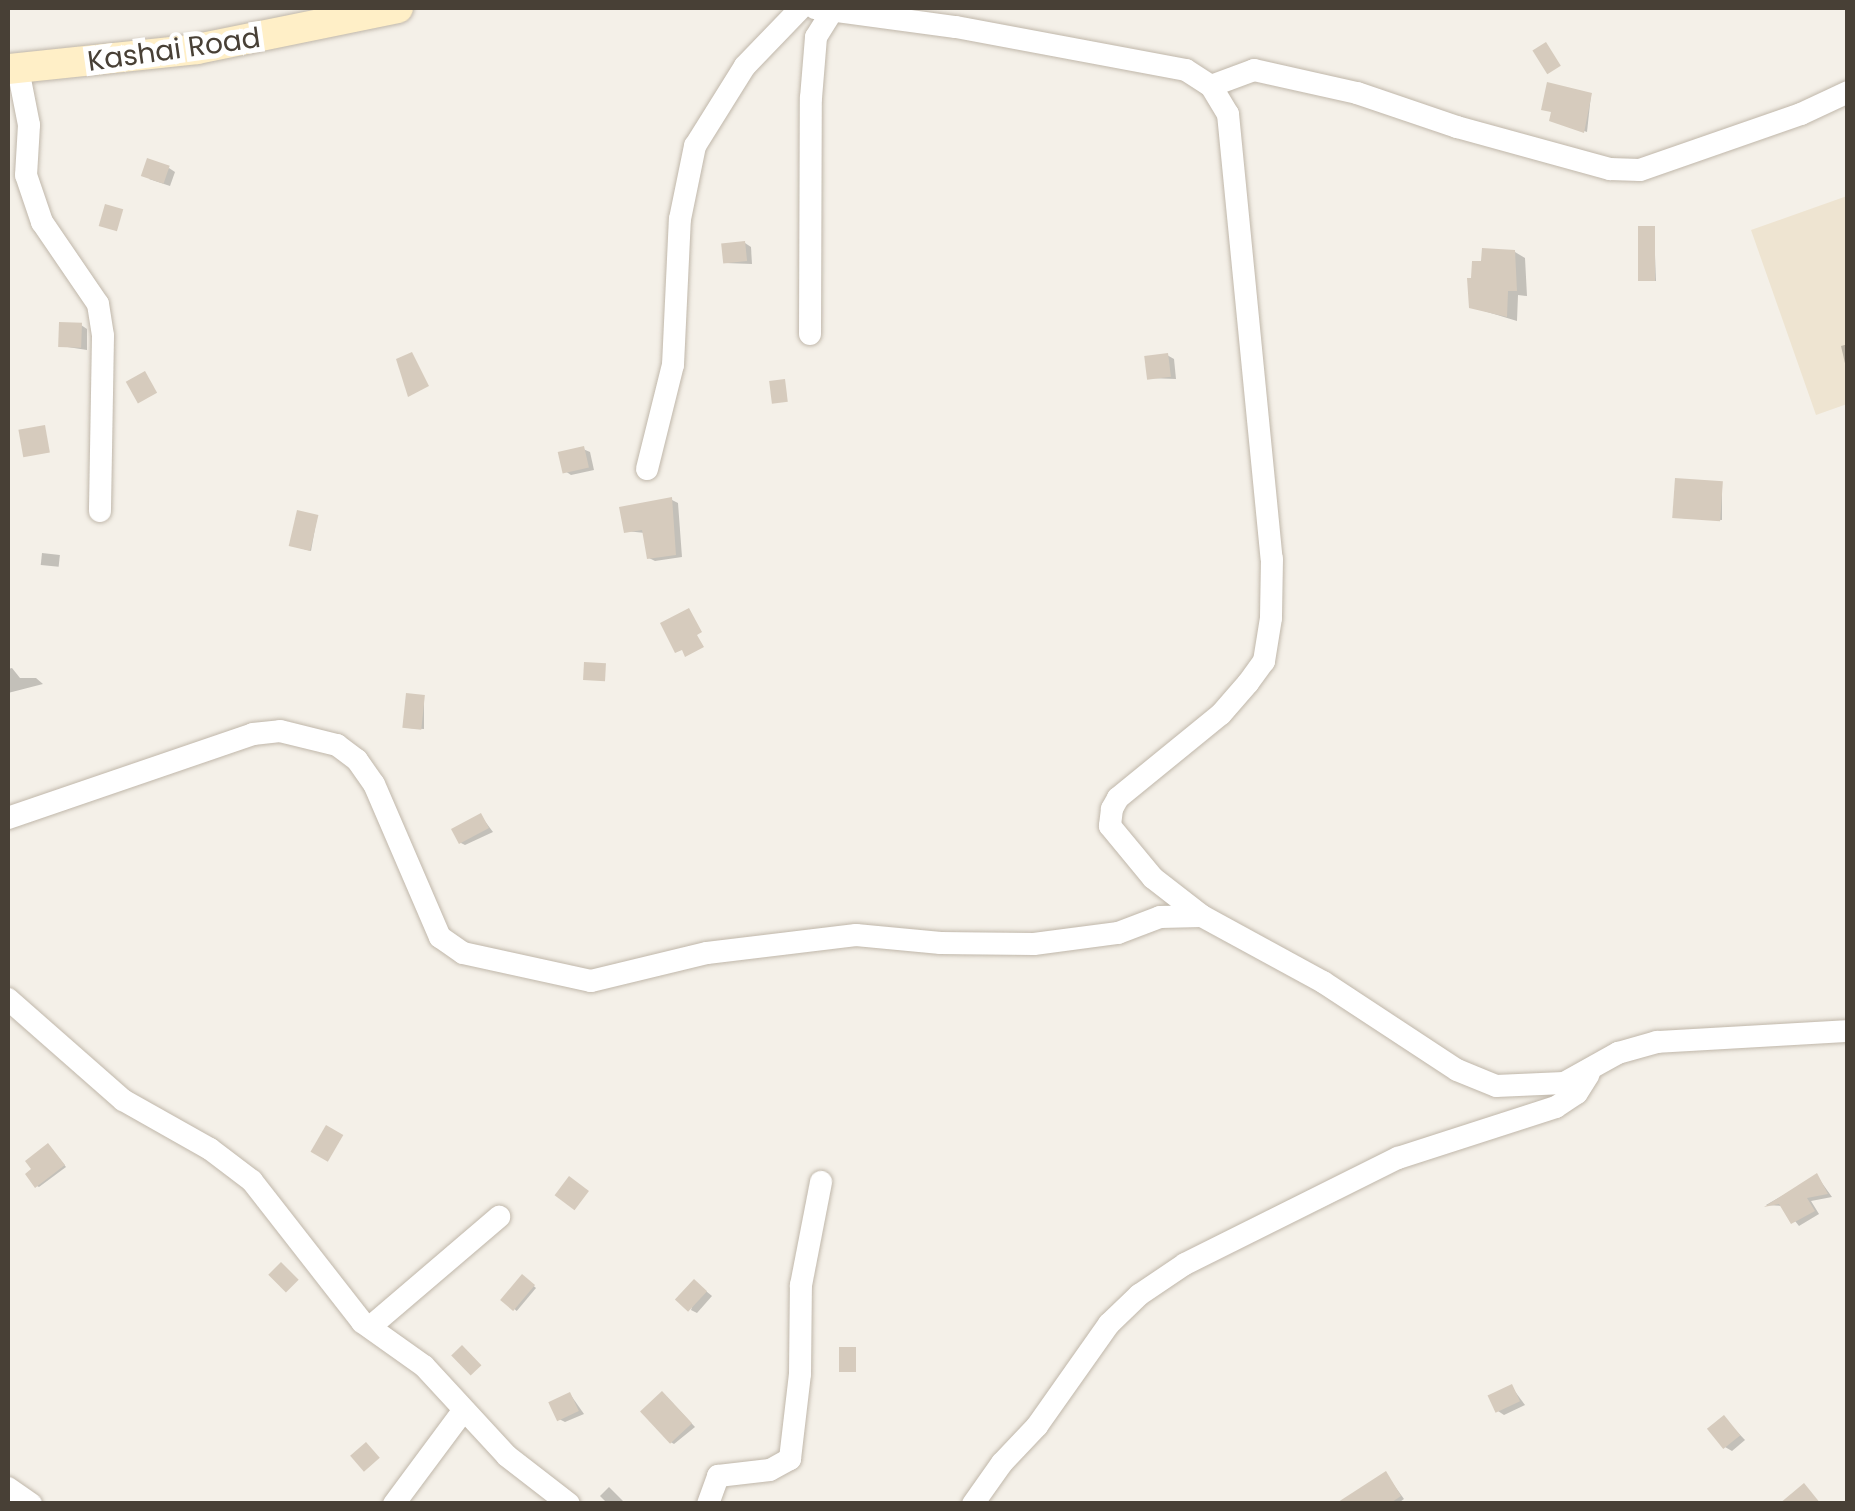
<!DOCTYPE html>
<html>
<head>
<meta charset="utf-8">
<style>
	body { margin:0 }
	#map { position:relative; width:1855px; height:1511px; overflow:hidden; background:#f4f0e8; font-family:Poppins,sans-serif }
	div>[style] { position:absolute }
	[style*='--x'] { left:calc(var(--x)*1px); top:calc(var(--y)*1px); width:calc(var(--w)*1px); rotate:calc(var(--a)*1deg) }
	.education>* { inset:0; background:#eee4d1 }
	.shadow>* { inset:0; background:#0003; transform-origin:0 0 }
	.building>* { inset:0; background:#d6cbbd; transform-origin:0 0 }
	.roads { filter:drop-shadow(0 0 2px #c0b7aa) drop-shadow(0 0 2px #c0b7aa) }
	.street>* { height:22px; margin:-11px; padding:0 11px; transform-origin:11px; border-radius:11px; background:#fff }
	.secondary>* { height:30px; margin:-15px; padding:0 15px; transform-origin:15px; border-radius:15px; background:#ffefc7 }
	span { translate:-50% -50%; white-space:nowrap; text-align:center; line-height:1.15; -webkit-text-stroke:10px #fff; paint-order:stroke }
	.street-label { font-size:28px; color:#484036 }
	.frame { position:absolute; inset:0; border:10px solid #484036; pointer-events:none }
</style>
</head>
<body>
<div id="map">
	<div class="education">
		<i style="clip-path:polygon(1847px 196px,1847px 404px,1816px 415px,1751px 230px)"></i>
	</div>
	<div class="shadow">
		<i style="clip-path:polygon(1591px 95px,1587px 132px,1554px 121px)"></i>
		<i style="clip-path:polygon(169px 168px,175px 172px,170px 186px,149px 179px)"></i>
		<i style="clip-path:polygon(1654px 229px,1656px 281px,1642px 281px)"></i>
		<i style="clip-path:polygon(745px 243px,751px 247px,752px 264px,725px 263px)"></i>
		<i style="clip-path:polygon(1515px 252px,1525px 258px,1527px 296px,1518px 295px,1517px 321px,1471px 307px)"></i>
		<i style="clip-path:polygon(81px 325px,87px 329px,87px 350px,61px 346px)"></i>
		<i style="clip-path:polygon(1848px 344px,1848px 372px,1847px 372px,1841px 346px)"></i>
		<i style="clip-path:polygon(1167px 355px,1174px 359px,1176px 379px,1149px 378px)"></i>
		<i style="clip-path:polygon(583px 449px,590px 452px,594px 470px,571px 475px,565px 471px)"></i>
		<i style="clip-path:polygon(1722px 483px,1722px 520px,1681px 518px)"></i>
		<i style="clip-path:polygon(672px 500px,678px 503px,682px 557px,655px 561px,649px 558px,645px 533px,626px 531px)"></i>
		<i style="clip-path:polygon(317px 517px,311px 551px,293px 546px)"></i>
		<i style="left:42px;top:553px;width:18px;height:12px;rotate:6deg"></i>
		<i style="clip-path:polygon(12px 668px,20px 678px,36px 678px,43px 684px,8px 693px,8px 669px)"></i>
		<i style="clip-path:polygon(424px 697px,424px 729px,408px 728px)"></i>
		<i style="clip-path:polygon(481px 816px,493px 832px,465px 845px,459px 842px)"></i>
		<i style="clip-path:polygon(51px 1148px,66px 1167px,39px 1187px,37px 1186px)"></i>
		<i style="clip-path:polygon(1817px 1176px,1832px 1197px,1811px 1201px,1819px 1214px,1799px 1226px,1783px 1206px,1766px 1205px)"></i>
		<i style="left:523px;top:1277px;width:17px;height:30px;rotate:40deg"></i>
		<i style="clip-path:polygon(700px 1286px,712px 1296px,697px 1313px,691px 1310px)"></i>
		<i style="clip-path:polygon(1511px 1386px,1525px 1405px,1504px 1415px,1498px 1411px)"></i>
		<i style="clip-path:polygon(570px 1394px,584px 1414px,565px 1422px,559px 1419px)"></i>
		<i style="clip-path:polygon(667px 1397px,695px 1427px,674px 1444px,669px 1441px)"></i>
		<i style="clip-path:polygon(1724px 1418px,1745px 1440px,1732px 1451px,1725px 1447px)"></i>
		<i style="clip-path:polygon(1386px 1474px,1404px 1499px,1397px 1504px,1356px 1504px)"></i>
		<i style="clip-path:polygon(609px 1487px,624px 1502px,608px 1504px,600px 1496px)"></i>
	</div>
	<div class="building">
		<i style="left:1546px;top:42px;width:28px;height:16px;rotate:58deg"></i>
		<i style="clip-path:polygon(1547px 82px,1592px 93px,1584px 133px,1549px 121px,1551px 112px,1541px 110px)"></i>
		<i style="left:147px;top:158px;width:24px;height:19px;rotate:19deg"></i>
		<i style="left:105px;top:204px;width:19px;height:23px;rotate:16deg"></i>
		<i style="left:1638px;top:226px;width:17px;height:55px"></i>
		<i style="left:745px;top:241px;width:20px;height:24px;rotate:84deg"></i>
		<i style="clip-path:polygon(1482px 248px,1515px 250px,1517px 291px,1508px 291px,1507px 317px,1469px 308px,1467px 278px,1471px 278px,1472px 261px,1481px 261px)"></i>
		<i style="left:59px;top:322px;width:23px;height:25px;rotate:2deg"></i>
		<i style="clip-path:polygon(412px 352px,429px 386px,408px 397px,396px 359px)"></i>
		<i style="left:1168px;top:353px;width:24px;height:24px;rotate:83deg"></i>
		<i style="left:145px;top:371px;width:25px;height:22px;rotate:61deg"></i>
		<i style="left:785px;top:379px;width:23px;height:16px;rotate:83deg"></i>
		<i style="left:45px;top:425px;width:28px;height:27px;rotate:80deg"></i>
		<i style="left:584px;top:446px;width:22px;height:27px;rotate:77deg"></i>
		<i style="left:1675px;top:478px;width:48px;height:40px;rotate:4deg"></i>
		<i style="clip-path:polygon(672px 497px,676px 555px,647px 559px,642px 530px,624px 533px,619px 507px)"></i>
		<i style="left:297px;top:510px;width:22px;height:37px;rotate:13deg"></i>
		<i style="clip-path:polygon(689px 608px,702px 632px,697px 635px,704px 647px,685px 657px,682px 650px,675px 653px,660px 623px)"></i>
		<i style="left:584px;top:662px;width:22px;height:18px;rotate:3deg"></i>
		<i style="left:406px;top:693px;width:19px;height:35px;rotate:6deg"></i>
		<i style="left:481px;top:813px;width:17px;height:34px;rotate:62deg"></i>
		<i style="left:326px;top:1125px;width:20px;height:31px;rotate:30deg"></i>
		<i style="clip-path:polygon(48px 1143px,65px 1165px,35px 1188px,25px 1174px,31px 1169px,25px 1161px)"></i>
		<i style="clip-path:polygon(1817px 1173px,1828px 1194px,1807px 1198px,1815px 1211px,1791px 1224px,1779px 1204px,1764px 1207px)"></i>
		<i style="left:569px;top:1176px;width:25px;height:24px;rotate:37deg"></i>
		<i style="left:281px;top:1262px;width:25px;height:18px;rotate:45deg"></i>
		<i style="left:522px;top:1274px;width:17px;height:34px;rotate:40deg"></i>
		<i style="left:694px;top:1279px;width:18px;height:28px;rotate:43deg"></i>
		<i style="left:462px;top:1345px;width:28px;height:15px;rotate:46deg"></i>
		<i style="left:839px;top:1347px;width:17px;height:25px"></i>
		<i style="left:1512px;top:1384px;width:19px;height:27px;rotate:65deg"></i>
		<i style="left:662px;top:1391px;width:44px;height:30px;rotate:47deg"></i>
		<i style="left:570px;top:1392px;width:21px;height:24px;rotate:65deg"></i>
		<i style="left:1724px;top:1415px;width:26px;height:22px;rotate:51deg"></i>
		<i style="left:366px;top:1442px;width:21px;height:21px;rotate:49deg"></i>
		<i style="clip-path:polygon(1386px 1471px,1401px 1496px,1389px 1504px,1335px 1504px)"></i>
		<i style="clip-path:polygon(1804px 1483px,1821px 1504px,1779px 1504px)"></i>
	</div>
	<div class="roads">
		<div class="street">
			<i style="--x:815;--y:8;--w:142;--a:7.7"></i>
			<i style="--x:956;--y:27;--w:234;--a:10.6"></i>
			<i style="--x:1186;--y:70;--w:30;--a:33"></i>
			<i style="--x:1211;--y:86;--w:33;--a:59"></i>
			<i style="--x:1228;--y:114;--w:447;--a:84.4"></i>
			<i style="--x:1272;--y:559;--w:59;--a:91"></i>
			<i style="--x:1271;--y:618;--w:44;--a:99.2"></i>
			<i style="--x:1264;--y:661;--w:27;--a:126"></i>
			<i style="--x:1248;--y:683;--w:41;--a:131.1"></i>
			<i style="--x:1221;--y:714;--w:133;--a:140.8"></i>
			<i style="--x:1118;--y:798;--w:13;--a:119"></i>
			<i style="--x:1112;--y:809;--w:17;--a:97"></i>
			<i style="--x:1110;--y:826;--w:67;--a:50.4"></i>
			<i style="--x:1153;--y:878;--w:62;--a:37.8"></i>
			<i style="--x:1202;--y:916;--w:138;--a:28.6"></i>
			<i style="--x:1323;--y:982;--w:160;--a:33.3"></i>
			<i style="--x:1457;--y:1070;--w:42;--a:22.3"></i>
			<i style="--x:1496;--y:1086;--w:68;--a:-2.5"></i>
			<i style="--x:1564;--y:1083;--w:62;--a:-29.1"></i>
			<i style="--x:1618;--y:1053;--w:41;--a:-15.8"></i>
			<i style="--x:1657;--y:1042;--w:191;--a:-3.3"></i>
			<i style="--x:18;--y:69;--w:57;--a:78.9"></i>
			<i style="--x:29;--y:125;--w:50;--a:93.4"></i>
			<i style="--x:26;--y:175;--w:50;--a:71.2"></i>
			<i style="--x:42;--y:222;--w:99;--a:55.7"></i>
			<i style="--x:98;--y:304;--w:32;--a:81"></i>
			<i style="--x:103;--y:336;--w:175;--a:91"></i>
			<i style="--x:1211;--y:86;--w:46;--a:-20.4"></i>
			<i style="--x:1254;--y:70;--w:106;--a:12.6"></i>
			<i style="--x:1357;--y:93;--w:106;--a:18.8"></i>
			<i style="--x:1457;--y:127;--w:159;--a:15.4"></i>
			<i style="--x:1610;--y:169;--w:30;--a:2"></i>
			<i style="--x:1640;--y:170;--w:170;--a:-19.2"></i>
			<i style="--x:1801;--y:114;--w:52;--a:-25.1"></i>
			<i style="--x:810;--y:334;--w:236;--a:-89.8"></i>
			<i style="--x:811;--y:98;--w:61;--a:-85.3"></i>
			<i style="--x:816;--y:37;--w:31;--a:-58"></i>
			<i style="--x:647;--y:469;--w:107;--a:-76"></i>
			<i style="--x:673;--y:365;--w:146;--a:-87.3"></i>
			<i style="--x:680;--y:219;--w:75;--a:-78.4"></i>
			<i style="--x:695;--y:146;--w:94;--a:-58"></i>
			<i style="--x:745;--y:66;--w:81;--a:-46"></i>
			<i style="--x:8;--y:818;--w:259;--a:-18.9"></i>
			<i style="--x:253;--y:734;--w:27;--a:-6"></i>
			<i style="--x:280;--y:731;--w:59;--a:13.8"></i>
			<i style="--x:337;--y:745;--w:25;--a:37"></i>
			<i style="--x:357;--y:760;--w:29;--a:55"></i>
			<i style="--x:374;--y:784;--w:167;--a:66.7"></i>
			<i style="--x:440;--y:937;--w:28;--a:35"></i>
			<i style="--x:463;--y:953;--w:131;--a:12.3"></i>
			<i style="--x:591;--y:981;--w:119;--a:-13.6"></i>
			<i style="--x:707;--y:953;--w:150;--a:-6.9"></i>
			<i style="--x:856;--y:935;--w:85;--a:5.4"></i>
			<i style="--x:941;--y:943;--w:93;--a:0.6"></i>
			<i style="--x:1034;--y:944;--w:85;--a:-7.5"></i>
			<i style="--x:1118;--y:933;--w:45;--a:-20.9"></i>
			<i style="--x:1160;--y:917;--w:42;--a:-1.4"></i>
			<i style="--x:8;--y:999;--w:153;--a:41.3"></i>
			<i style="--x:123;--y:1100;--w:100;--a:29.4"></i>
			<i style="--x:210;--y:1149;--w:53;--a:37.3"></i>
			<i style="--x:252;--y:1181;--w:179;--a:52"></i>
			<i style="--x:362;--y:1322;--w:76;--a:35.4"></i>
			<i style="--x:424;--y:1366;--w:122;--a:47.3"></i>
			<i style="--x:507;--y:1456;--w:78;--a:37.7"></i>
			<i style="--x:370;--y:1327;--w:170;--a:-40.5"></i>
			<i style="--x:8;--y:1488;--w:28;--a:35"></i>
			<i style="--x:394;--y:1504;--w:116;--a:-53.4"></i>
			<i style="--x:708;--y:1504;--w:30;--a:-70"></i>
			<i style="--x:718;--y:1476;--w:52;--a:-6.6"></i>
			<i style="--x:770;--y:1470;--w:23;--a:-29"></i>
			<i style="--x:790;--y:1459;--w:86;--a:-83.3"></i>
			<i style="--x:800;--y:1374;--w:89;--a:-89.4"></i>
			<i style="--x:801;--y:1285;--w:105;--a:-79"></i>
			<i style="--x:973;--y:1504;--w:50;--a:-54.7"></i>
			<i style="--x:1002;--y:1463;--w:51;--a:-46.6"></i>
			<i style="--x:1037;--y:1426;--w:125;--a:-54.8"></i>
			<i style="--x:1109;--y:1324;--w:42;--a:-44"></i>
			<i style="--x:1139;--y:1295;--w:55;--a:-34"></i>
			<i style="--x:1185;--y:1264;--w:238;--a:-26.5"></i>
			<i style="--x:1398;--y:1158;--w:166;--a:-17.9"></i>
			<i style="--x:1556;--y:1107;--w:25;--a:-34"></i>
			<i style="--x:1577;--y:1093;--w:22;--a:-58"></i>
		</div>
		<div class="secondary">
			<i style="--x:8;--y:69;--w:190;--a:-6"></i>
			<i style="--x:197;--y:49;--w:205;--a:-11.5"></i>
		</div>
	</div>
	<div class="street-label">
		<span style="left:174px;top:50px;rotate:-8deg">Kashai Road</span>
	</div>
	<div class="frame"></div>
</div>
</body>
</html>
